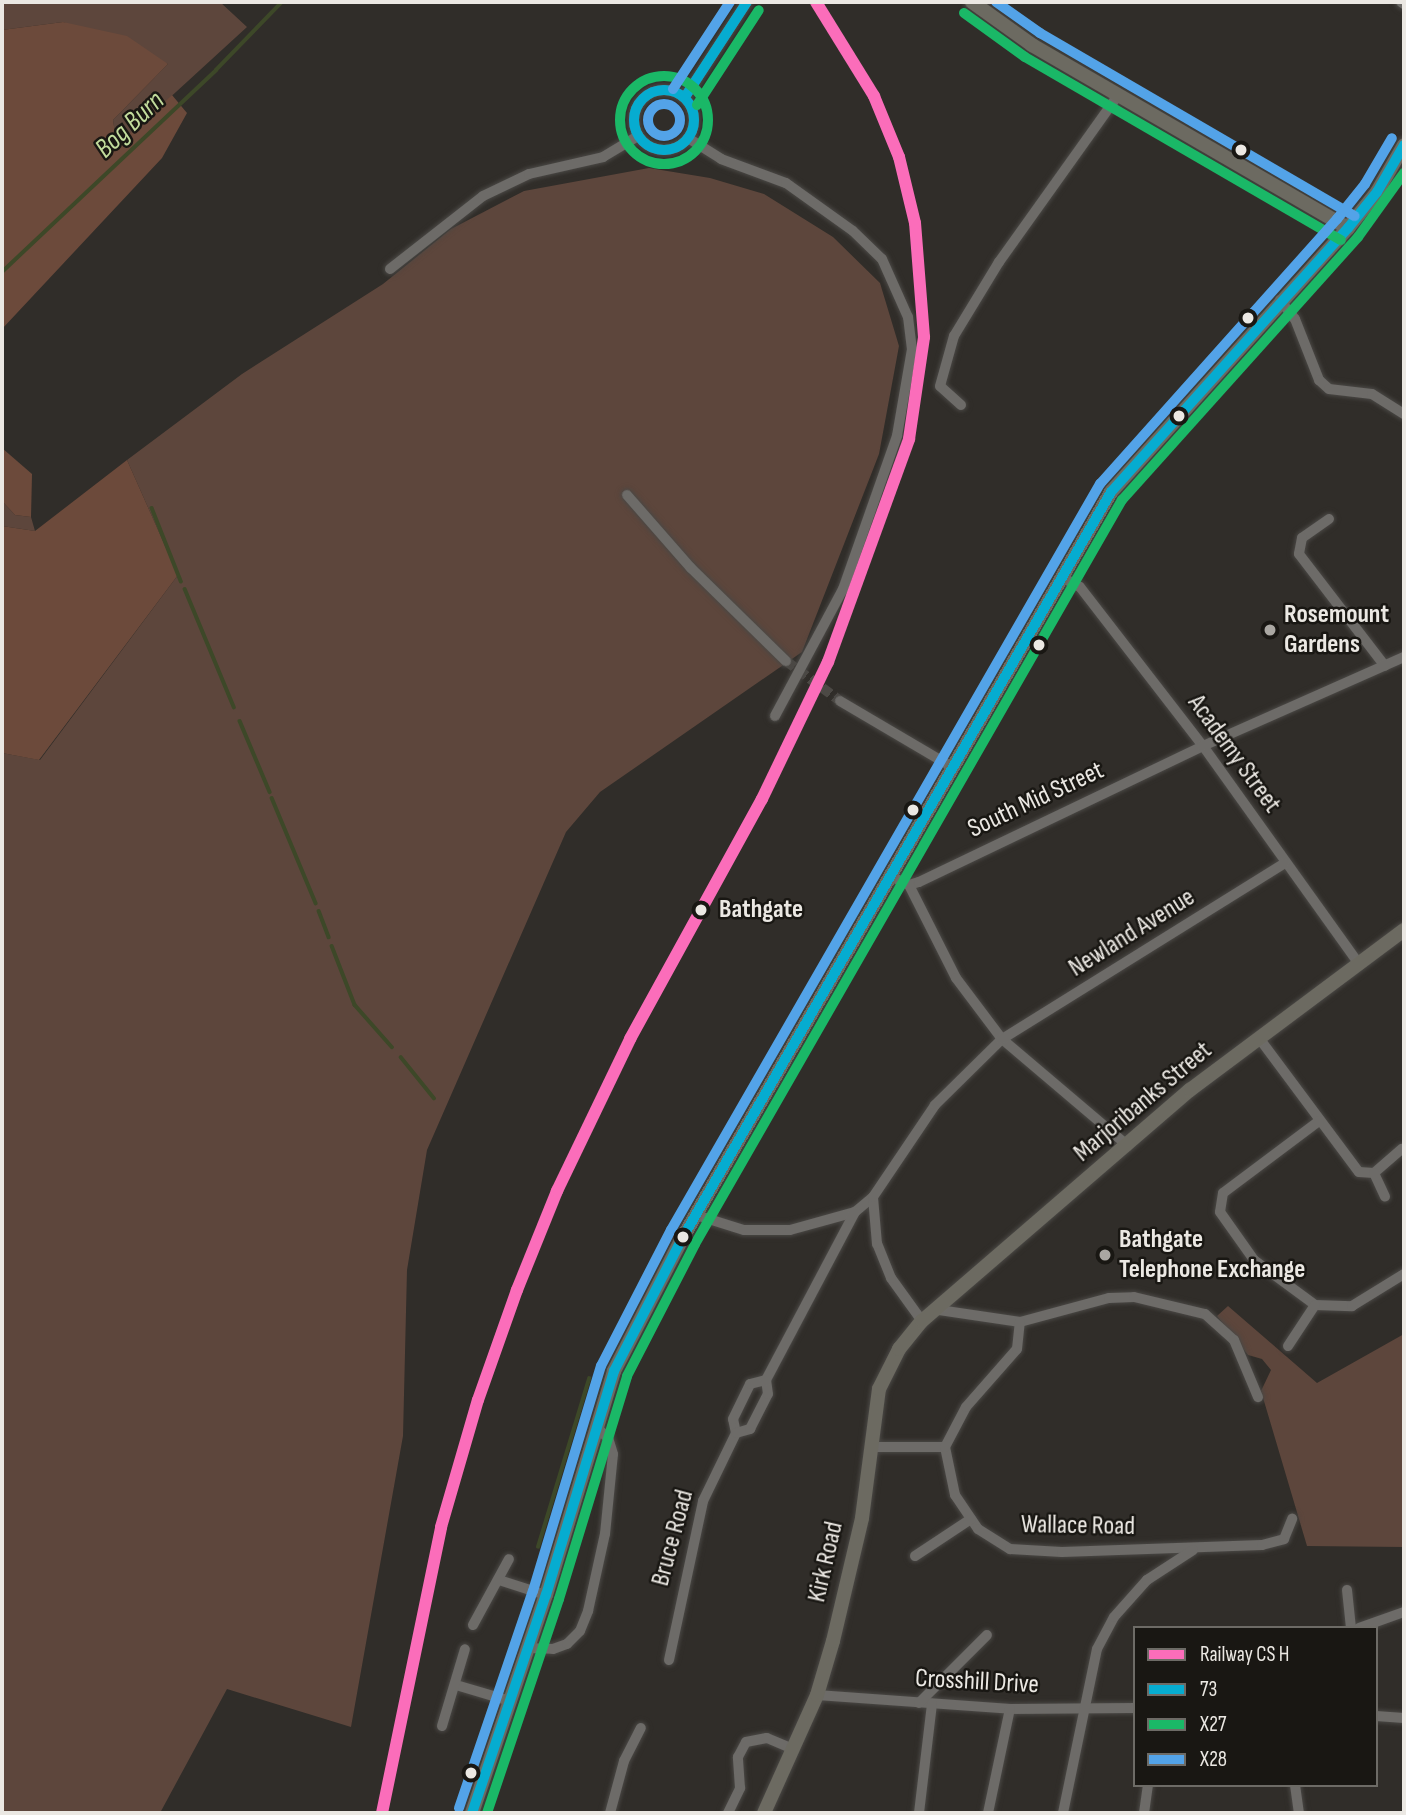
<!DOCTYPE html>
<html>
<head>
<meta charset="utf-8">
<style>
	body { margin:0 }
	#map { position:relative; width:1406px; height:1815px; overflow:hidden; background:#302d29; font-family:"Sofia Sans Condensed",sans-serif }
	div>[style] { position:absolute }
	[style*='--x'] { left:calc(var(--x)*1px); top:calc(var(--y)*1px); width:calc(var(--w)*1px); rotate:calc(var(--a)*1deg) }
	.green>* { inset:0; background:#5d463c }
	.forest>* { inset:0; background:#6c4a3b }
	.stream>* { height:3.5px; margin:-1.75px; padding:0 1.75px; transform-origin:1.75px; border-radius:1.75px; background:#3d4828 }
	.minor-tunnel>* { height:10px; margin-top:-5px; transform-origin:0; background:repeating-linear-gradient(90deg,#4c4945 0 10px,transparent 0 15px) }
	.roads { filter:drop-shadow(0 0 2px #4a4845) drop-shadow(0 0 2px #4a4845) }
	.minor>* { height:10px; margin:-5px; padding:0 5px; transform-origin:5px; border-radius:5px; background:#6d6b68 }
	.minor>.ring { margin:-5px; padding:0; box-sizing:content-box; background:none; border:10px solid #6d6b68; border-radius:50% }
	.major>* { height:14px; margin:-7px; padding:0 7px; transform-origin:7px; border-radius:7px; background:#6c6a61 }
	.bus-1>* { height:10px; margin:-5px; padding:0 5px; transform-origin:5px; border-radius:5px; background:#06acd0 }
	.bus-1>.ring { margin:-5px; padding:0; box-sizing:content-box; background:none; border:10px solid #06acd0; border-radius:50% }
	.bus-2>* { height:10px; margin:-5px; padding:0 5px; transform-origin:5px; border-radius:5px; background:#1ab867 }
	.bus-2>.ring { margin:-5px; padding:0; box-sizing:content-box; background:none; border:10px solid #1ab867; border-radius:50% }
	.bus-3>* { height:10px; margin:-5px; padding:0 5px; transform-origin:5px; border-radius:5px; background:#53a3e8 }
	.bus-3>.ring { margin:-5px; padding:0; box-sizing:content-box; background:none; border:10px solid #53a3e8; border-radius:50% }
	.rail-1>* { height:12px; margin:-6px; padding:0 6px; transform-origin:6px; border-radius:6px; background:#fb6dba }
	.dots>* { width:19px; height:19px; translate:-50% -50%; box-sizing:border-box; border:4px solid #191713; border-radius:50% }
	span { translate:-50% -50%; white-space:nowrap; text-align:center; line-height:1.15; -webkit-text-stroke:5px #191713; paint-order:stroke }
	.poi-label { font-size:26px; color:#ebe8e3; font-weight:700 }
	.left { translate:0 -50%; text-align:left }
	.street-label { font-size:26px; color:#ebe8e3 }
	.stop-label { font-size:26px; color:#ebe8e3; font-weight:700 }
	.water-label { font-size:28px; color:#c2dc9c; font-style:italic }
	.frame { position:absolute; inset:0; border:4px solid #ebe8e3; pointer-events:none }
	.legend { position:absolute; left:1133px; top:1626px; width:245px; height:161px; box-sizing:border-box; background:#191713; border:2px solid #6d6b66; margin:0; padding:9px 12px; list-style:none; font-size:21px; color:#ebe8e3 }
	.legend li { display:flex; align-items:center; gap:14px; height:35px }
	.legend b { width:35px; border:2px solid #6d6b66 }
</style>
</head>
<body>
<div id="map">
	<div class="green">
		<i style="clip-path:polygon(2px 2px,220px 2px,247px 27px,117px 146px,113px 120px,168px 64px,63px 22px,2px 30px)"></i>
		<i style="clip-path:polygon(649px 168px,710px 178px,764px 194px,833px 237px,880px 283px,899px 346px,879px 454px,802px 652px,600px 792px,566px 832px,427px 1150px,407px 1270px,403px 1436px,351px 1727px,227px 1689px,160px 1813px,2px 1813px,2px 753px,40px 760px,178px 575px,127px 460px,242px 374px,383px 284px,451px 229px,524px 191px)"></i>
		<i style="clip-path:polygon(2px 501px,15px 515px,31px 517px,35px 531px,2px 526px)"></i>
		<i style="clip-path:polygon(1228px 1306px,1317px 1383px,1404px 1334px,1404px 1547px,1307px 1546px,1261px 1391px,1271px 1370px,1262px 1359px,1248px 1355px,1217px 1316px)"></i>
	</div>
	<div class="forest">
		<i style="clip-path:polygon(63px 22px,127px 36px,168px 64px,113px 120px,117px 145px,172px 95px,187px 113px,162px 158px,2px 329px,2px 30px)"></i>
		<i style="clip-path:polygon(2px 448px,32px 474px,31px 517px,15px 515px,2px 501px)"></i>
		<i style="clip-path:polygon(127px 460px,178px 575px,39px 760px,2px 753px,2px 526px,35px 531px)"></i>
	</div>
	<div class="stream">
		<i style="--x:2;--y:272;--w:294;--a:-43.3"></i>
		<i style="--x:216;--y:70;--w:95;--a:-45.9"></i>
		<i style="--x:152;--y:508;--w:79;--a:68.3"></i>
		<i style="--x:185;--y:589;--w:128;--a:67.4"></i>
		<i style="--x:240;--y:721;--w:77;--a:67.1"></i>
		<i style="--x:272;--y:798;--w:114;--a:67.3"></i>
		<i style="--x:319;--y:911;--w:28;--a:69"></i>
		<i style="--x:332;--y:946;--w:63;--a:68.7"></i>
		<i style="--x:355;--y:1005;--w:56;--a:48.6"></i>
		<i style="--x:401;--y:1057;--w:53;--a:51.2"></i>
		<i style="--x:538;--y:1547;--w:176;--a:-73.1"></i>
	</div>
	<div class="minor-tunnel">
		<i style="--x:786;--y:661;--w:67;--a:36.5"></i>
	</div>
	<div class="roads">
		<div class="minor">
			<i style="--x:1401;--y:2;--w:4;--a:34"></i>
			<i class="ring" style="left:634px;top:90px;width:50px;height:50px"></i>
			<i style="--x:685;--y:97;--w:113;--a:-56.9"></i>
			<i style="--x:688;--y:138;--w:39;--a:32"></i>
			<i style="--x:721;--y:159;--w:69;--a:20.3"></i>
			<i style="--x:786;--y:183;--w:82;--a:35.6"></i>
			<i style="--x:853;--y:231;--w:40;--a:44"></i>
			<i style="--x:882;--y:259;--w:64;--a:65.9"></i>
			<i style="--x:908;--y:317;--w:32;--a:83"></i>
			<i style="--x:912;--y:349;--w:88;--a:99.8"></i>
			<i style="--x:897;--y:436;--w:162;--a:109.4"></i>
			<i style="--x:843;--y:589;--w:144;--a:118.2"></i>
			<i style="--x:390;--y:269;--w:118;--a:-38.1"></i>
			<i style="--x:483;--y:196;--w:51;--a:-25.6"></i>
			<i style="--x:529;--y:174;--w:76;--a:-12.9"></i>
			<i style="--x:603;--y:157;--w:41;--a:-31"></i>
			<i style="--x:1280;--y:300;--w:24;--a:52"></i>
			<i style="--x:1295;--y:319;--w:66;--a:68.5"></i>
			<i style="--x:1319;--y:380;--w:13;--a:42"></i>
			<i style="--x:1329;--y:389;--w:43;--a:6.6"></i>
			<i style="--x:1372;--y:394;--w:38;--a:32"></i>
			<i style="--x:961;--y:405;--w:28;--a:-138"></i>
			<i style="--x:940;--y:386;--w:52;--a:-74.4"></i>
			<i style="--x:954;--y:336;--w:87;--a:-58.7"></i>
			<i style="--x:999;--y:262;--w:205;--a:-54.5"></i>
			<i style="--x:627;--y:495;--w:97;--a:48.8"></i>
			<i style="--x:691;--y:568;--w:133;--a:44.4"></i>
			<i style="--x:1329;--y:519;--w:33;--a:145"></i>
			<i style="--x:1302;--y:538;--w:16;--a:101"></i>
			<i style="--x:1299;--y:554;--w:141;--a:52.5"></i>
			<i style="--x:1063;--y:578;--w:19;--a:28"></i>
			<i style="--x:1080;--y:587;--w:201;--a:52.3"></i>
			<i style="--x:1203;--y:746;--w:269;--a:54.4"></i>
			<i style="--x:840;--y:701;--w:130;--a:30.5"></i>
			<i style="--x:890;--y:876;--w:21;--a:25"></i>
			<i style="--x:909;--y:885;--w:10;--a:-17"></i>
			<i style="--x:919;--y:882;--w:315;--a:-25.6"></i>
			<i style="--x:1203;--y:746;--w:220;--a:-23.9"></i>
			<i style="--x:909;--y:885;--w:104;--a:63.2"></i>
			<i style="--x:956;--y:978;--w:76;--a:53"></i>
			<i style="--x:1002;--y:1039;--w:165;--a:40.3"></i>
			<i style="--x:1259;--y:1038;--w:167;--a:53.3"></i>
			<i style="--x:1359;--y:1172;--w:15;--a:4"></i>
			<i style="--x:1374;--y:1173;--w:37;--a:-41"></i>
			<i style="--x:1319;--y:1121;--w:120;--a:143.1"></i>
			<i style="--x:1223;--y:1193;--w:19;--a:99"></i>
			<i style="--x:1220;--y:1212;--w:59;--a:54.7"></i>
			<i style="--x:1254;--y:1260;--w:76;--a:36.4"></i>
			<i style="--x:1315;--y:1305;--w:37;--a:2"></i>
			<i style="--x:1352;--y:1306;--w:61;--a:-31.6"></i>
			<i style="--x:1374;--y:1173;--w:26;--a:65"></i>
			<i style="--x:696;--y:1215;--w:50;--a:17.4"></i>
			<i style="--x:744;--y:1230;--w:46;--a:0"></i>
			<i style="--x:790;--y:1230;--w:67;--a:-15.5"></i>
			<i style="--x:855;--y:1212;--w:23;--a:-40"></i>
			<i style="--x:939;--y:1310;--w:82;--a:8.4"></i>
			<i style="--x:1020;--y:1322;--w:92;--a:-15.1"></i>
			<i style="--x:1109;--y:1298;--w:25;--a:-2"></i>
			<i style="--x:1134;--y:1297;--w:73;--a:13.5"></i>
			<i style="--x:1205;--y:1314;--w:39;--a:42"></i>
			<i style="--x:1234;--y:1340;--w:62;--a:67.2"></i>
			<i style="--x:922;--y:1321;--w:53;--a:-125.8"></i>
			<i style="--x:891;--y:1278;--w:37;--a:-112"></i>
			<i style="--x:877;--y:1244;--w:47;--a:-94.9"></i>
			<i style="--x:873;--y:1197;--w:111;--a:-56"></i>
			<i style="--x:935;--y:1105;--w:94;--a:-44.6"></i>
			<i style="--x:1002;--y:1039;--w:333;--a:-31.9"></i>
			<i style="--x:1288;--y:1346;--w:49;--a:-56.6"></i>
			<i style="--x:736;--y:1433;--w:14;--a:-102"></i>
			<i style="--x:733;--y:1419;--w:39;--a:-64"></i>
			<i style="--x:750;--y:1384;--w:16;--a:-14"></i>
			<i style="--x:870;--y:1447;--w:75;--a:0"></i>
			<i style="--x:945;--y:1447;--w:49;--a:78.2"></i>
			<i style="--x:955;--y:1495;--w:41;--a:55.9"></i>
			<i style="--x:978;--y:1529;--w:38;--a:32"></i>
			<i style="--x:1010;--y:1549;--w:52;--a:3.3"></i>
			<i style="--x:1062;--y:1552;--w:200;--a:-2"></i>
			<i style="--x:1262;--y:1545;--w:23;--a:-15"></i>
			<i style="--x:1284;--y:1539;--w:22;--a:-68"></i>
			<i style="--x:945;--y:1447;--w:45;--a:-62.3"></i>
			<i style="--x:966;--y:1407;--w:77;--a:-48.7"></i>
			<i style="--x:1017;--y:1349;--w:27;--a:-84"></i>
			<i style="--x:915;--y:1556;--w:67;--a:-33.5"></i>
			<i style="--x:499;--y:1580;--w:49;--a:17.7"></i>
			<i style="--x:1347;--y:1590;--w:38;--a:84"></i>
			<i style="--x:473;--y:1625;--w:75;--a:-61.4"></i>
			<i style="--x:1359;--y:1628;--w:48;--a:-19.6"></i>
			<i style="--x:528;--y:1648;--w:25;--a:2"></i>
			<i style="--x:553;--y:1649;--w:15;--a:-20"></i>
			<i style="--x:567;--y:1644;--w:18;--a:-45"></i>
			<i style="--x:580;--y:1631;--w:22;--a:-68"></i>
			<i style="--x:588;--y:1611;--w:79;--a:-77.6"></i>
			<i style="--x:605;--y:1534;--w:80;--a:-84.3"></i>
			<i style="--x:613;--y:1454;--w:17;--a:-107"></i>
			<i style="--x:608;--y:1438;--w:16;--a:-137"></i>
			<i style="--x:669;--y:1660;--w:163;--a:-77.9"></i>
			<i style="--x:703;--y:1501;--w:76;--a:-64.1"></i>
			<i style="--x:736;--y:1433;--w:15;--a:-16"></i>
			<i style="--x:750;--y:1429;--w:39;--a:-63"></i>
			<i style="--x:768;--y:1394;--w:14;--a:-98"></i>
			<i style="--x:766;--y:1380;--w:190;--a:-62.1"></i>
			<i style="--x:456;--y:1685;--w:56;--a:16.5"></i>
			<i style="--x:817;--y:1695;--w:194;--a:4.1"></i>
			<i style="--x:1010;--y:1709;--w:125;--a:-0.5"></i>
			<i style="--x:919;--y:1703;--w:96;--a:-45"></i>
			<i style="--x:1376;--y:1716;--w:28;--a:4"></i>
			<i style="--x:442;--y:1726;--w:80;--a:-73.4"></i>
			<i style="--x:1295;--y:1785;--w:28;--a:82"></i>
			<i style="--x:610;--y:1813;--w:54;--a:-74.9"></i>
			<i style="--x:624;--y:1761;--w:37;--a:-63"></i>
			<i style="--x:728;--y:1813;--w:28;--a:-64"></i>
			<i style="--x:740;--y:1788;--w:31;--a:-94"></i>
			<i style="--x:738;--y:1757;--w:17;--a:-62"></i>
			<i style="--x:746;--y:1742;--w:21;--a:-11"></i>
			<i style="--x:767;--y:1738;--w:28;--a:23"></i>
			<i style="--x:919;--y:1813;--w:110;--a:-83.2"></i>
			<i style="--x:988;--y:1813;--w:106;--a:-78.1"></i>
			<i style="--x:1063;--y:1813;--w:167;--a:-78.3"></i>
			<i style="--x:1097;--y:1649;--w:36;--a:-62"></i>
			<i style="--x:1114;--y:1617;--w:50;--a:-48.3"></i>
			<i style="--x:1147;--y:1580;--w:55;--a:-33.1"></i>
			<i style="--x:1144;--y:1813;--w:28;--a:-82"></i>
		</div>
		<div class="major">
			<i style="--x:972;--y:2;--w:74;--a:35.6"></i>
			<i style="--x:1032;--y:45;--w:365;--a:30.1"></i>
			<i style="--x:472;--y:1813;--w:230;--a:-71.3"></i>
			<i style="--x:546;--y:1595;--w:234;--a:-73.1"></i>
			<i style="--x:614;--y:1371;--w:151;--a:-62.8"></i>
			<i style="--x:683;--y:1237;--w:859;--a:-60.12"></i>
			<i style="--x:1111;--y:492;--w:355;--a:-48.1"></i>
			<i style="--x:1348;--y:228;--w:46;--a:-51.1"></i>
			<i style="--x:1377;--y:192;--w:54;--a:-60.1"></i>
			<i style="--x:764;--y:1813;--w:129;--a:-65.8"></i>
			<i style="--x:817;--y:1695;--w:56;--a:-73.5"></i>
			<i style="--x:833;--y:1641;--w:126;--a:-76.7"></i>
			<i style="--x:862;--y:1518;--w:130;--a:-82.5"></i>
			<i style="--x:879;--y:1389;--w:45;--a:-63.4"></i>
			<i style="--x:899;--y:1349;--w:36;--a:-51"></i>
			<i style="--x:922;--y:1321;--w:354;--a:-40.8"></i>
			<i style="--x:1190;--y:1090;--w:267;--a:-36.8"></i>
		</div>
	</div>
	<div class="bus-1">
		<i class="ring" style="left:634px;top:90px;width:50px;height:50px"></i>
		<i style="--x:685;--y:97;--w:113;--a:-56.9"></i>
		<i style="--x:472;--y:1813;--w:230;--a:-71.3"></i>
		<i style="--x:546;--y:1595;--w:234;--a:-73.1"></i>
		<i style="--x:614;--y:1371;--w:151;--a:-62.8"></i>
		<i style="--x:683;--y:1237;--w:859;--a:-60.12"></i>
		<i style="--x:1111;--y:492;--w:355;--a:-48.1"></i>
		<i style="--x:1348;--y:228;--w:46;--a:-51.1"></i>
		<i style="--x:1377;--y:192;--w:54;--a:-60.1"></i>
	</div>
	<div class="bus-2">
		<i style="--x:964;--y:13;--w:75;--a:35.8"></i>
		<i style="--x:1025;--y:57;--w:365;--a:30.1"></i>
		<i class="ring" style="left:620px;top:76px;width:78px;height:78px"></i>
		<i style="--x:697;--y:105;--w:113;--a:-56.9"></i>
		<i style="--x:487;--y:1813;--w:226;--a:-71.4"></i>
		<i style="--x:559;--y:1599;--w:233;--a:-73"></i>
		<i style="--x:627;--y:1376;--w:148;--a:-62.7"></i>
		<i style="--x:695;--y:1244;--w:858;--a:-60.15"></i>
		<i style="--x:1122;--y:500;--w:353;--a:-48.1"></i>
		<i style="--x:1358;--y:237;--w:79;--a:-54.3"></i>
	</div>
	<div class="bus-3">
		<i style="--x:996;--y:2;--w:54;--a:35.2"></i>
		<i style="--x:1040;--y:33;--w:364;--a:30.2"></i>
		<i style="--x:673;--y:89;--w:104;--a:-56.8"></i>
		<i class="ring" style="left:648px;top:104px;width:22px;height:22px"></i>
		<i style="--x:459;--y:1808;--w:229;--a:-71.2"></i>
		<i style="--x:533;--y:1591;--w:235;--a:-73.2"></i>
		<i style="--x:601;--y:1366;--w:153;--a:-62.8"></i>
		<i style="--x:671;--y:1230;--w:861;--a:-60.1"></i>
		<i style="--x:1100;--y:484;--w:356;--a:-48.2"></i>
		<i style="--x:1337;--y:219;--w:45;--a:-51.3"></i>
		<i style="--x:1365;--y:184;--w:53;--a:-59.6"></i>
	</div>
	<div class="rail-1">
		<i style="--x:382;--y:1813;--w:292;--a:-78.3"></i>
		<i style="--x:441;--y:1527;--w:132;--a:-73.8"></i>
		<i style="--x:478;--y:1400;--w:117;--a:-70.5"></i>
		<i style="--x:517;--y:1290;--w:107;--a:-68"></i>
		<i style="--x:557;--y:1191;--w:169;--a:-64.3"></i>
		<i style="--x:630;--y:1039;--w:274;--a:-61.2"></i>
		<i style="--x:762;--y:799;--w:152;--a:-64.3"></i>
		<i style="--x:828;--y:662;--w:237;--a:-70"></i>
		<i style="--x:909;--y:439;--w:103;--a:-81.6"></i>
		<i style="--x:924;--y:337;--w:114;--a:-94.5"></i>
		<i style="--x:915;--y:223;--w:68;--a:-103.6"></i>
		<i style="--x:899;--y:157;--w:66;--a:-112.3"></i>
		<i style="--x:874;--y:96;--w:110;--a:-121.7"></i>
	</div>
	<div class="dots">
		<i style="left:1241px;top:150px;background:#ebe8e3"></i>
		<i style="left:1248px;top:318px;background:#ebe8e3"></i>
		<i style="left:1179px;top:416px;background:#ebe8e3"></i>
		<i style="left:1270px;top:630px;background:#aaa7a2"></i>
		<i style="left:1039px;top:645px;background:#ebe8e3"></i>
		<i style="left:913px;top:810px;background:#ebe8e3"></i>
		<i style="left:701px;top:910px;background:#ebe8e3"></i>
		<i style="left:683px;top:1237px;background:#ebe8e3"></i>
		<i style="left:1105px;top:1255px;background:#aaa7a2"></i>
		<i style="left:471px;top:1773px;background:#ebe8e3"></i>
	</div>
	<div class="poi-label">
		<span class="left" style="left:1284px;top:630px">Rosemount<br>Gardens</span>
		<span class="left" style="left:1119px;top:1255px">Bathgate<br>Telephone Exchange</span>
	</div>
	<div class="street-label">
		<span style="left:1234px;top:754px;rotate:54deg">Academy Street</span>
		<span style="left:1036px;top:800px;rotate:-25deg">South Mid Street</span>
		<span style="left:1132px;top:933px;rotate:-32deg">Newland Avenue</span>
		<span style="left:1143px;top:1102px;rotate:-40deg">Marjoribanks Street</span>
		<span style="left:1078px;top:1526px;rotate:1deg">Wallace Road</span>
		<span style="left:673px;top:1538px;rotate:-75deg">Bruce Road</span>
		<span style="left:826px;top:1562px;rotate:-77deg">Kirk Road</span>
		<span style="left:977px;top:1682px;rotate:3deg">Crosshill Drive</span>
	</div>
	<div class="stop-label">
		<span class="left" style="left:719px;top:910px">Bathgate</span>
	</div>
	<div class="water-label">
		<span style="left:130px;top:125px;rotate:-43deg">Bog Burn</span>
	</div>
	<div class="frame"></div>
	<ul class="legend">
	<li><b style="height:9px;background:#fb6dba"></b>Railway CS H</li>
	<li><b style="height:9px;background:#06acd0"></b>73</li>
	<li><b style="height:9px;background:#1ab867"></b>X27</li>
	<li><b style="height:9px;background:#53a3e8"></b>X28</li>
	</ul>
</div>
</body>
</html>
